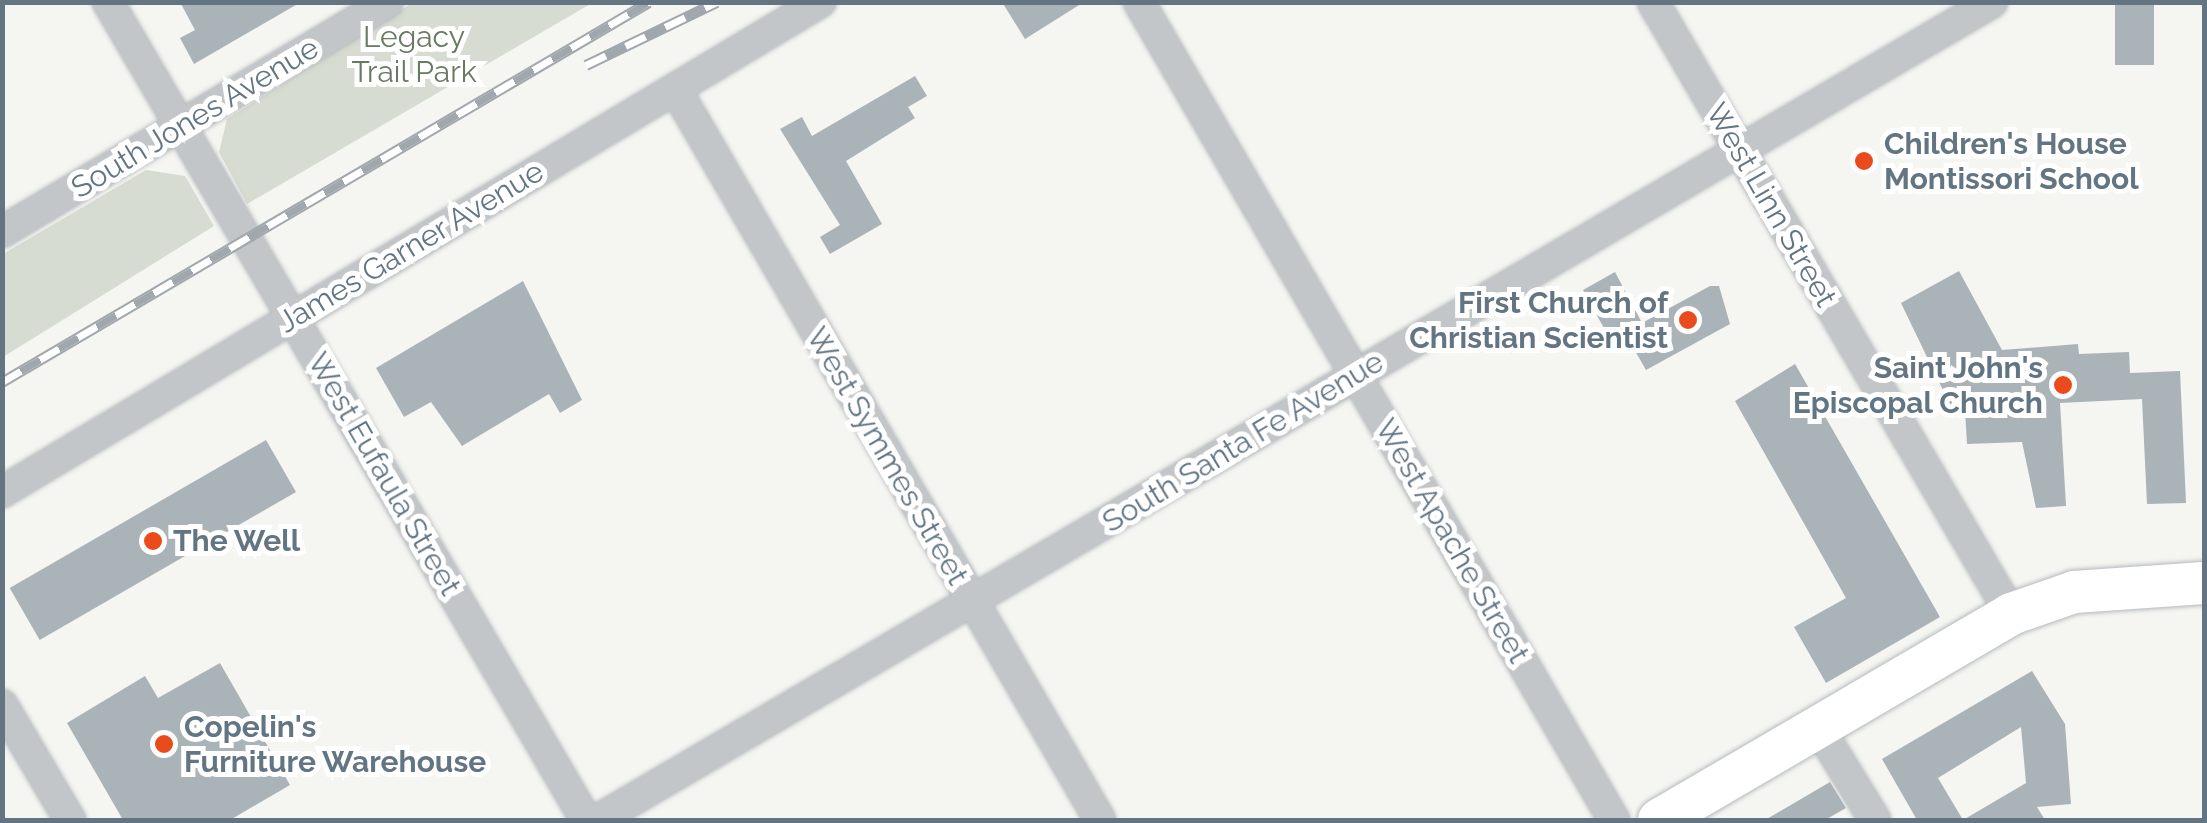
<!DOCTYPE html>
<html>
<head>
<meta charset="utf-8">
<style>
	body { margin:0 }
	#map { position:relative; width:2207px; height:823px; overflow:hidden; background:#f5f5f1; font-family:Raleway,sans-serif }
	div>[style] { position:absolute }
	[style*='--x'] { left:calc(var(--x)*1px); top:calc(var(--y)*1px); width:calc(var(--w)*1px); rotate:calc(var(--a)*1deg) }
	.green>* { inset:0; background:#d6dcd2 }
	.building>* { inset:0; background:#aab3b8; transform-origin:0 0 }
	.roads { filter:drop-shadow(0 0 2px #b4babe) drop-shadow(0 0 2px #b4babe) }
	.street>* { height:30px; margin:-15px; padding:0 15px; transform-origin:15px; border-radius:15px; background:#c2c6c9 }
	.secondary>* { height:42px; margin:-21px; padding:0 21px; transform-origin:21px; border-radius:21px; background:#fff }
	.rail>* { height:11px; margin-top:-5.5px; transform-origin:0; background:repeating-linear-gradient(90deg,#fff 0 22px,#a0a7ad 0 44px); box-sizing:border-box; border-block:2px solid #a0a7ad }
	.dots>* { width:28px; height:28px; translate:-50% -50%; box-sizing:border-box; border:5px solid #fff; border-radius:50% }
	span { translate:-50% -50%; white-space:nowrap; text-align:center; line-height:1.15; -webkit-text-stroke:10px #fff; paint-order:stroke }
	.park-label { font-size:30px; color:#677a62 }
	.street-label { font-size:30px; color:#637583 }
	.poi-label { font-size:30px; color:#637583; font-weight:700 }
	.left { translate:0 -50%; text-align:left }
	.right { translate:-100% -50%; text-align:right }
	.frame { position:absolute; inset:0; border:5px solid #637583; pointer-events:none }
</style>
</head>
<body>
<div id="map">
	<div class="green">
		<i style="clip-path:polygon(412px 3px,592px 3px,247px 204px,219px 152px,227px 119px)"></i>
		<i style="clip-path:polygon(146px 170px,185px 176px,214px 226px,3px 357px,3px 254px)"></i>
	</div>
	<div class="building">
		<i style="clip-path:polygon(180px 2px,301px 2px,194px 64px,180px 38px,195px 30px)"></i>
		<i style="clip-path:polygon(1002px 2px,1084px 2px,1025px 39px)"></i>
		<i style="left:2115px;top:2px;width:39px;height:63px"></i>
		<i style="clip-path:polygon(915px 76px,927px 96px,908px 107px,915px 118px,846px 161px,882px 224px,830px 254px,820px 237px,840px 225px,780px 129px,802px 117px,812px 136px)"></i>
		<i style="clip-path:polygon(1959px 271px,2002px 350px,2078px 344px,2079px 354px,2129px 352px,2130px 373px,2180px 371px,2186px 503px,2147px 504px,2142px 399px,2060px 403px,2066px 506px,2036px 508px,2022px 442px,1967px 444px,1965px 410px,1953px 411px,1901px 303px)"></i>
		<i style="clip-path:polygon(1615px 272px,1642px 323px,1710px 286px,1719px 286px,1730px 324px,1646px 370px,1630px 342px,1616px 350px,1583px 290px)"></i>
		<i style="clip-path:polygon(523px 281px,582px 400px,560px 413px,549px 394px,462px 446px,431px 402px,404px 417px,376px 368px)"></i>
		<i style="clip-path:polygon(1795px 364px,1940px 617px,1826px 683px,1794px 627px,1846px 598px,1735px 401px)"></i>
		<i style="left:266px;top:440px;width:60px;height:296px;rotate:60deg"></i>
		<i style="clip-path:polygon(220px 663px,290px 785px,230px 820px,123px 820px,67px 723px,145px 676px,158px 698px)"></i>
		<i style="clip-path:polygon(evenodd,2032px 671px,2065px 724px,2071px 804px,2037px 807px,2045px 820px,1917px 820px,1882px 759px,2032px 671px,2021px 727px,2026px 783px,1963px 820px,1938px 778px,2021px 727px)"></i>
		<i style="clip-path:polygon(1830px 782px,1846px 808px,1825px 820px,1765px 820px)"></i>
	</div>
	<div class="roads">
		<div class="street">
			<i style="--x:108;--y:2;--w:947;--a:59.7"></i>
			<i style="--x:1139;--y:2;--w:946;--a:59.86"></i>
			<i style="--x:1653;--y:2;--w:709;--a:59.67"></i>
			<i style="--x:676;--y:90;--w:844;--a:59.85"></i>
			<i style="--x:2;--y:232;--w:449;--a:-30.8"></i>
			<i style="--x:2;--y:492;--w:954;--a:-30.92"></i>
			<i style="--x:2;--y:705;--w:134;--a:59.4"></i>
			<i style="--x:1818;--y:727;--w:109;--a:58.5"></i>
			<i style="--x:598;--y:820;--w:1616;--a:-30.4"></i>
		</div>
		<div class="secondary">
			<i style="--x:1659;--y:820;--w:408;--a:-30.3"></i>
			<i style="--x:2011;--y:614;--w:67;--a:-19.2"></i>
			<i style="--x:2074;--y:592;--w:130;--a:-4"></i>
		</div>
	</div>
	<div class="rail">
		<i style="--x:586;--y:65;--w:145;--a:-25.7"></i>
		<i style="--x:2;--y:382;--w:750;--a:-30.43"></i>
	</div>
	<div class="dots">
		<i style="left:1864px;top:161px;background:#ea4b1c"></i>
		<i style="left:1688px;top:320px;background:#ea4b1c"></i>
		<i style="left:2063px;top:385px;background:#ea4b1c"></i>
		<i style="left:153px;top:541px;background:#ea4b1c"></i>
		<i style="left:164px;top:744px;background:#ea4b1c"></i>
	</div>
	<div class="park-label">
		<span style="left:414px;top:54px">Legacy<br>Trail Park</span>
	</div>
	<div class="street-label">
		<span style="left:195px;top:118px;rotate:-31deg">South Jones Avenue</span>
		<span style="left:1771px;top:205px;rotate:60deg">West Linn Street</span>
		<span style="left:411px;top:247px;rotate:-31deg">James Garner Avenue</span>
		<span style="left:1243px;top:442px;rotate:-31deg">South Santa Fe Avenue</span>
		<span style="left:887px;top:456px;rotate:60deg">West Symmes Street</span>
		<span style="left:384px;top:474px;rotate:60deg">West Eufaula Street</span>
		<span style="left:1452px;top:541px;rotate:60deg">West Apache Street</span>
	</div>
	<div class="poi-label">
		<span class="left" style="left:1884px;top:161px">Children's House<br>Montissori School</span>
		<span class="right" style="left:1668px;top:320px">First Church of<br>Christian Scientist</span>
		<span class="right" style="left:2043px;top:385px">Saint John's<br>Episcopal Church</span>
		<span class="left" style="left:173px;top:541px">The Well</span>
		<span class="left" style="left:184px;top:744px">Copelin's<br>Furniture Warehouse</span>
	</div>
	<div class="frame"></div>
</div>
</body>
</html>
